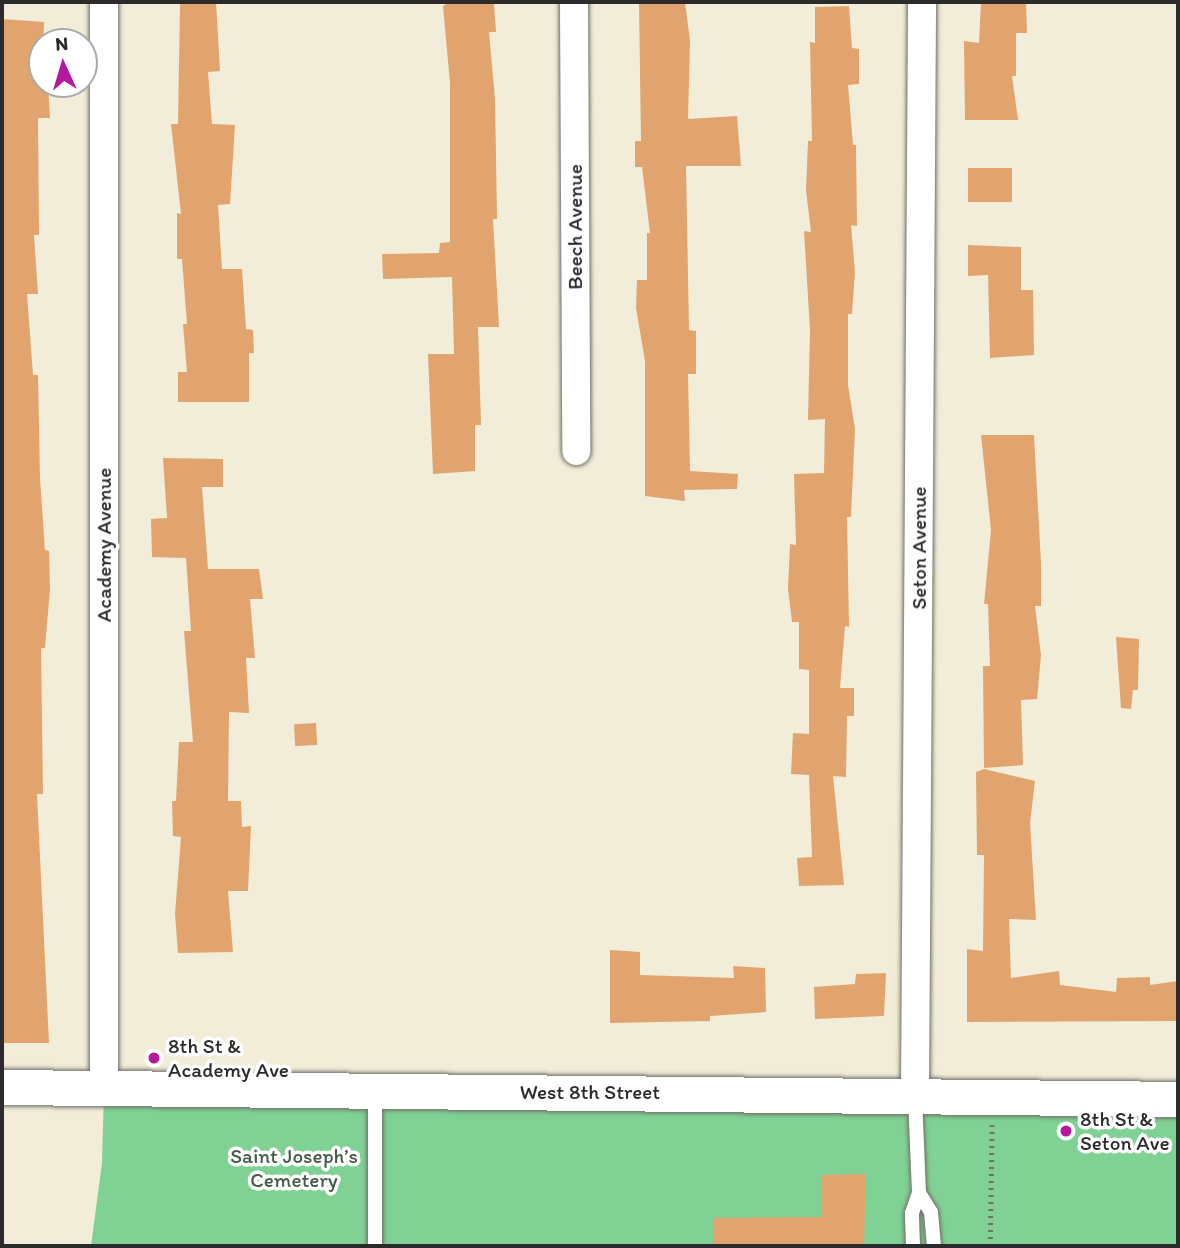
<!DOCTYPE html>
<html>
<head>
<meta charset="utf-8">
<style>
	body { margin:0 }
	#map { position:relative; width:1180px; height:1248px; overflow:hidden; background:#f1edd8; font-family:Itim,sans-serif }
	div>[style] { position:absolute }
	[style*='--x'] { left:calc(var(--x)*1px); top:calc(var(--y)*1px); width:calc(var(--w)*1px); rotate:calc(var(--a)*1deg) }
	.green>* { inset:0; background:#80d294 }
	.building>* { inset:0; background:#e1a46e; transform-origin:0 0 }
	.path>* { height:4.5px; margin-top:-2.25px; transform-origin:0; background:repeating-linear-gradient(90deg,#706f68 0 2px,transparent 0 7px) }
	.roads { filter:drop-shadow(0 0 2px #706f68) drop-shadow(0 0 2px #706f68) }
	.service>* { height:14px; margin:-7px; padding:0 7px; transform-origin:7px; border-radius:7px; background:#fff }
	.minor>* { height:28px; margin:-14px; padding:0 14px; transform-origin:14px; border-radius:14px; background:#fff }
	.tertiary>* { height:35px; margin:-17.5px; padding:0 17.5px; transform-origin:17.5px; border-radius:17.5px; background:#fff }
	.dots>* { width:19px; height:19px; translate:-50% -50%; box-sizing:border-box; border:4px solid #fff; border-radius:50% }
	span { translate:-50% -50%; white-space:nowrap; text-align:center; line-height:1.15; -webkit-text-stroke:7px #fff; paint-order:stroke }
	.street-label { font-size:21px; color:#2b2b2b }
	.poi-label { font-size:21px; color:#2b2b2b }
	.left { translate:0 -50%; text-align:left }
	.park-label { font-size:21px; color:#445d4a }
	.frame { position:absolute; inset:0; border:4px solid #2b2b2b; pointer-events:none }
	.north { position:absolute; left:28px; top:28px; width:70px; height:70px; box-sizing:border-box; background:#fff; border:2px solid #aaa; border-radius:50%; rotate:356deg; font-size:19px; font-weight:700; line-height:28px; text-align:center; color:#2b2b2b }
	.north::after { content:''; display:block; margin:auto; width:24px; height:32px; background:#b5179e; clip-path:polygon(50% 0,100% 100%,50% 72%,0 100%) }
</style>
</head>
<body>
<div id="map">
	<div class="green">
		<i style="clip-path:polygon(104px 1088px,1178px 1099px,1178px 1246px,91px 1246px,102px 1163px)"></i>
	</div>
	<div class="building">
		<i style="clip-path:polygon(180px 2px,216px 2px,220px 71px,208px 72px,212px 124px,235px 125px,230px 204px,218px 205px,222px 269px,242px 269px,246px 329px,253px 330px,254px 353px,249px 353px,249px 402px,178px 402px,178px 372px,187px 372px,183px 324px,187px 324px,182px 259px,177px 259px,177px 213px,181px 214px,171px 124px,178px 124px)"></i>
		<i style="clip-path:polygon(449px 2px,494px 4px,496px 32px,489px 32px,495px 99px,497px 219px,493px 219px,499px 327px,478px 327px,481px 425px,475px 425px,475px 471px,433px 474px,428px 354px,454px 354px,452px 277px,383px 279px,382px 254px,439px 253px,440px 243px,450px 242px,450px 83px,443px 6px)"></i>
		<i style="clip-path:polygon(639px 2px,685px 2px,690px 41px,688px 119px,737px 116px,741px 166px,686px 166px,689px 330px,696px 331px,696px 374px,688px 374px,690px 471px,738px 474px,737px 489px,684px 490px,685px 501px,645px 496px,645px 361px,636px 308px,637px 280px,647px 280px,647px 233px,650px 233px,642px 167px,635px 167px,635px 141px,641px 141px)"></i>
		<i style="clip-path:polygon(981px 2px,1026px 2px,1027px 33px,1016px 33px,1016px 76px,1012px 76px,1018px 120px,965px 120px,964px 41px,979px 43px)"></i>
		<i style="clip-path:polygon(849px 6px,852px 48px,859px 49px,859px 84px,848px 85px,853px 145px,856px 145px,857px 226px,851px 225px,855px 272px,852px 314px,848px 314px,848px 385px,855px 429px,851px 517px,847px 517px,849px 627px,845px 626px,840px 688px,854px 688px,854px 716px,847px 716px,846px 777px,833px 776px,844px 885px,799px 886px,797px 858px,812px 857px,809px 775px,791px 774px,793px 733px,809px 734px,809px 670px,799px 669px,799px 622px,792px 622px,788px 589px,790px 544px,796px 545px,794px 474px,824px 473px,825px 419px,808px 420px,810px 330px,804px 231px,811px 232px,806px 190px,808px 141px,812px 141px,810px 42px,815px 43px,815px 7px)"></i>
		<i style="clip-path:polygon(2px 19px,44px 22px,42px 84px,48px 84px,50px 118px,38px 118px,39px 235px,34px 235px,38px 294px,27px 294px,33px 375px,38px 375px,40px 479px,45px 550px,49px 551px,50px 589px,45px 648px,41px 648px,43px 794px,37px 794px,49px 1043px,2px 1043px)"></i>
		<i style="left:1012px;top:168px;width:34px;height:44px;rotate:90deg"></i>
		<i style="clip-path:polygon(968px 245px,1021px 247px,1021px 290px,1033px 290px,1034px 355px,990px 358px,988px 275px,968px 276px)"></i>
		<i style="clip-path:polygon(981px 435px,1034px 435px,1041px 563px,1041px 606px,1035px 606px,1041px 655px,1037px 699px,1021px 700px,1023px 765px,984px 768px,983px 666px,990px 666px,988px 604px,984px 604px,991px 530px)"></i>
		<i style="clip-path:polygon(163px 458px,223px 459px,223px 487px,202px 487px,208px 569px,259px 569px,263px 599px,250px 599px,255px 658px,246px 658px,249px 713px,229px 712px,228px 801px,241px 801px,242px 827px,251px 826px,248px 891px,228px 891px,233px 952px,178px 953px,175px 914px,181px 837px,173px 836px,172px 801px,176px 801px,179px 742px,193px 742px,184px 631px,191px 631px,186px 558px,152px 557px,151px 519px,167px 518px)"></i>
		<i style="clip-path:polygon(1116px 637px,1139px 639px,1138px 690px,1133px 690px,1131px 709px,1121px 708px)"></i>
		<i style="left:316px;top:723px;width:22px;height:22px;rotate:87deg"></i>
		<i style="clip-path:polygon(984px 769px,1035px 781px,1030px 823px,1036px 920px,1009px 919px,1011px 978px,1059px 971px,1060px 985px,1116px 992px,1117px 978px,1150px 977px,1150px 985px,1178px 981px,1178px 1021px,967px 1022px,967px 949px,983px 951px,984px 855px,977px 855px,976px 772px)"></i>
		<i style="clip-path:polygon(610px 950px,640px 952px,640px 975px,734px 978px,733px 966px,765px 968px,766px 1012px,710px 1016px,710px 1021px,610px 1023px)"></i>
		<i style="clip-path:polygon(886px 973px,884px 1016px,815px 1019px,814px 987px,855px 984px,856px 974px)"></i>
		<i style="clip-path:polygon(866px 1174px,864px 1246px,714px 1246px,714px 1218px,822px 1217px,822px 1175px)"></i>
	</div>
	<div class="path">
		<i style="--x:990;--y:1246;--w:121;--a:-89.1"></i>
	</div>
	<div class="roads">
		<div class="service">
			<i style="--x:919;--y:1193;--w:22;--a:58"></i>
			<i style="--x:931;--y:1212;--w:34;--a:85"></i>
			<i style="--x:375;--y:1246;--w:155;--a:-90"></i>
			<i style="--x:913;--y:1246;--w:33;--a:-92"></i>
			<i style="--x:912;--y:1213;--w:21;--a:-71"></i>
			<i style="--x:919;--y:1193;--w:97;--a:-92.4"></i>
		</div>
		<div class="minor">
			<i style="--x:104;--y:2;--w:1086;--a:90"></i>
			<i style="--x:574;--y:2;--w:449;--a:89.7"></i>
			<i style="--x:915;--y:1095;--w:1093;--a:-89.63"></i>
		</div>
		<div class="tertiary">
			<i style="--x:2;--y:1087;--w:1176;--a:0.58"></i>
		</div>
	</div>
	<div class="dots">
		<i style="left:154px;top:1058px;background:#b5179e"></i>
		<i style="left:1066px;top:1131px;background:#b5179e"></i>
	</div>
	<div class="street-label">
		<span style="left:575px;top:227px;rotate:-90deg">Beech Avenue</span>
		<span style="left:104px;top:545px;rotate:-90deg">Academy Avenue</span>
		<span style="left:919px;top:548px;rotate:-90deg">Seton Avenue</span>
		<span style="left:590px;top:1092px">West 8th Street</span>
	</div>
	<div class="poi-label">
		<span class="left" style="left:168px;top:1058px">8th St &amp;<br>Academy Ave</span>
		<span class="left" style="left:1080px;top:1131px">8th St &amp;<br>Seton Ave</span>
	</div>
	<div class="park-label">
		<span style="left:294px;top:1168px">Saint Joseph’s<br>Cemetery</span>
	</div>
	<div class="frame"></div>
	<div class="north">N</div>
</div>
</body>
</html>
